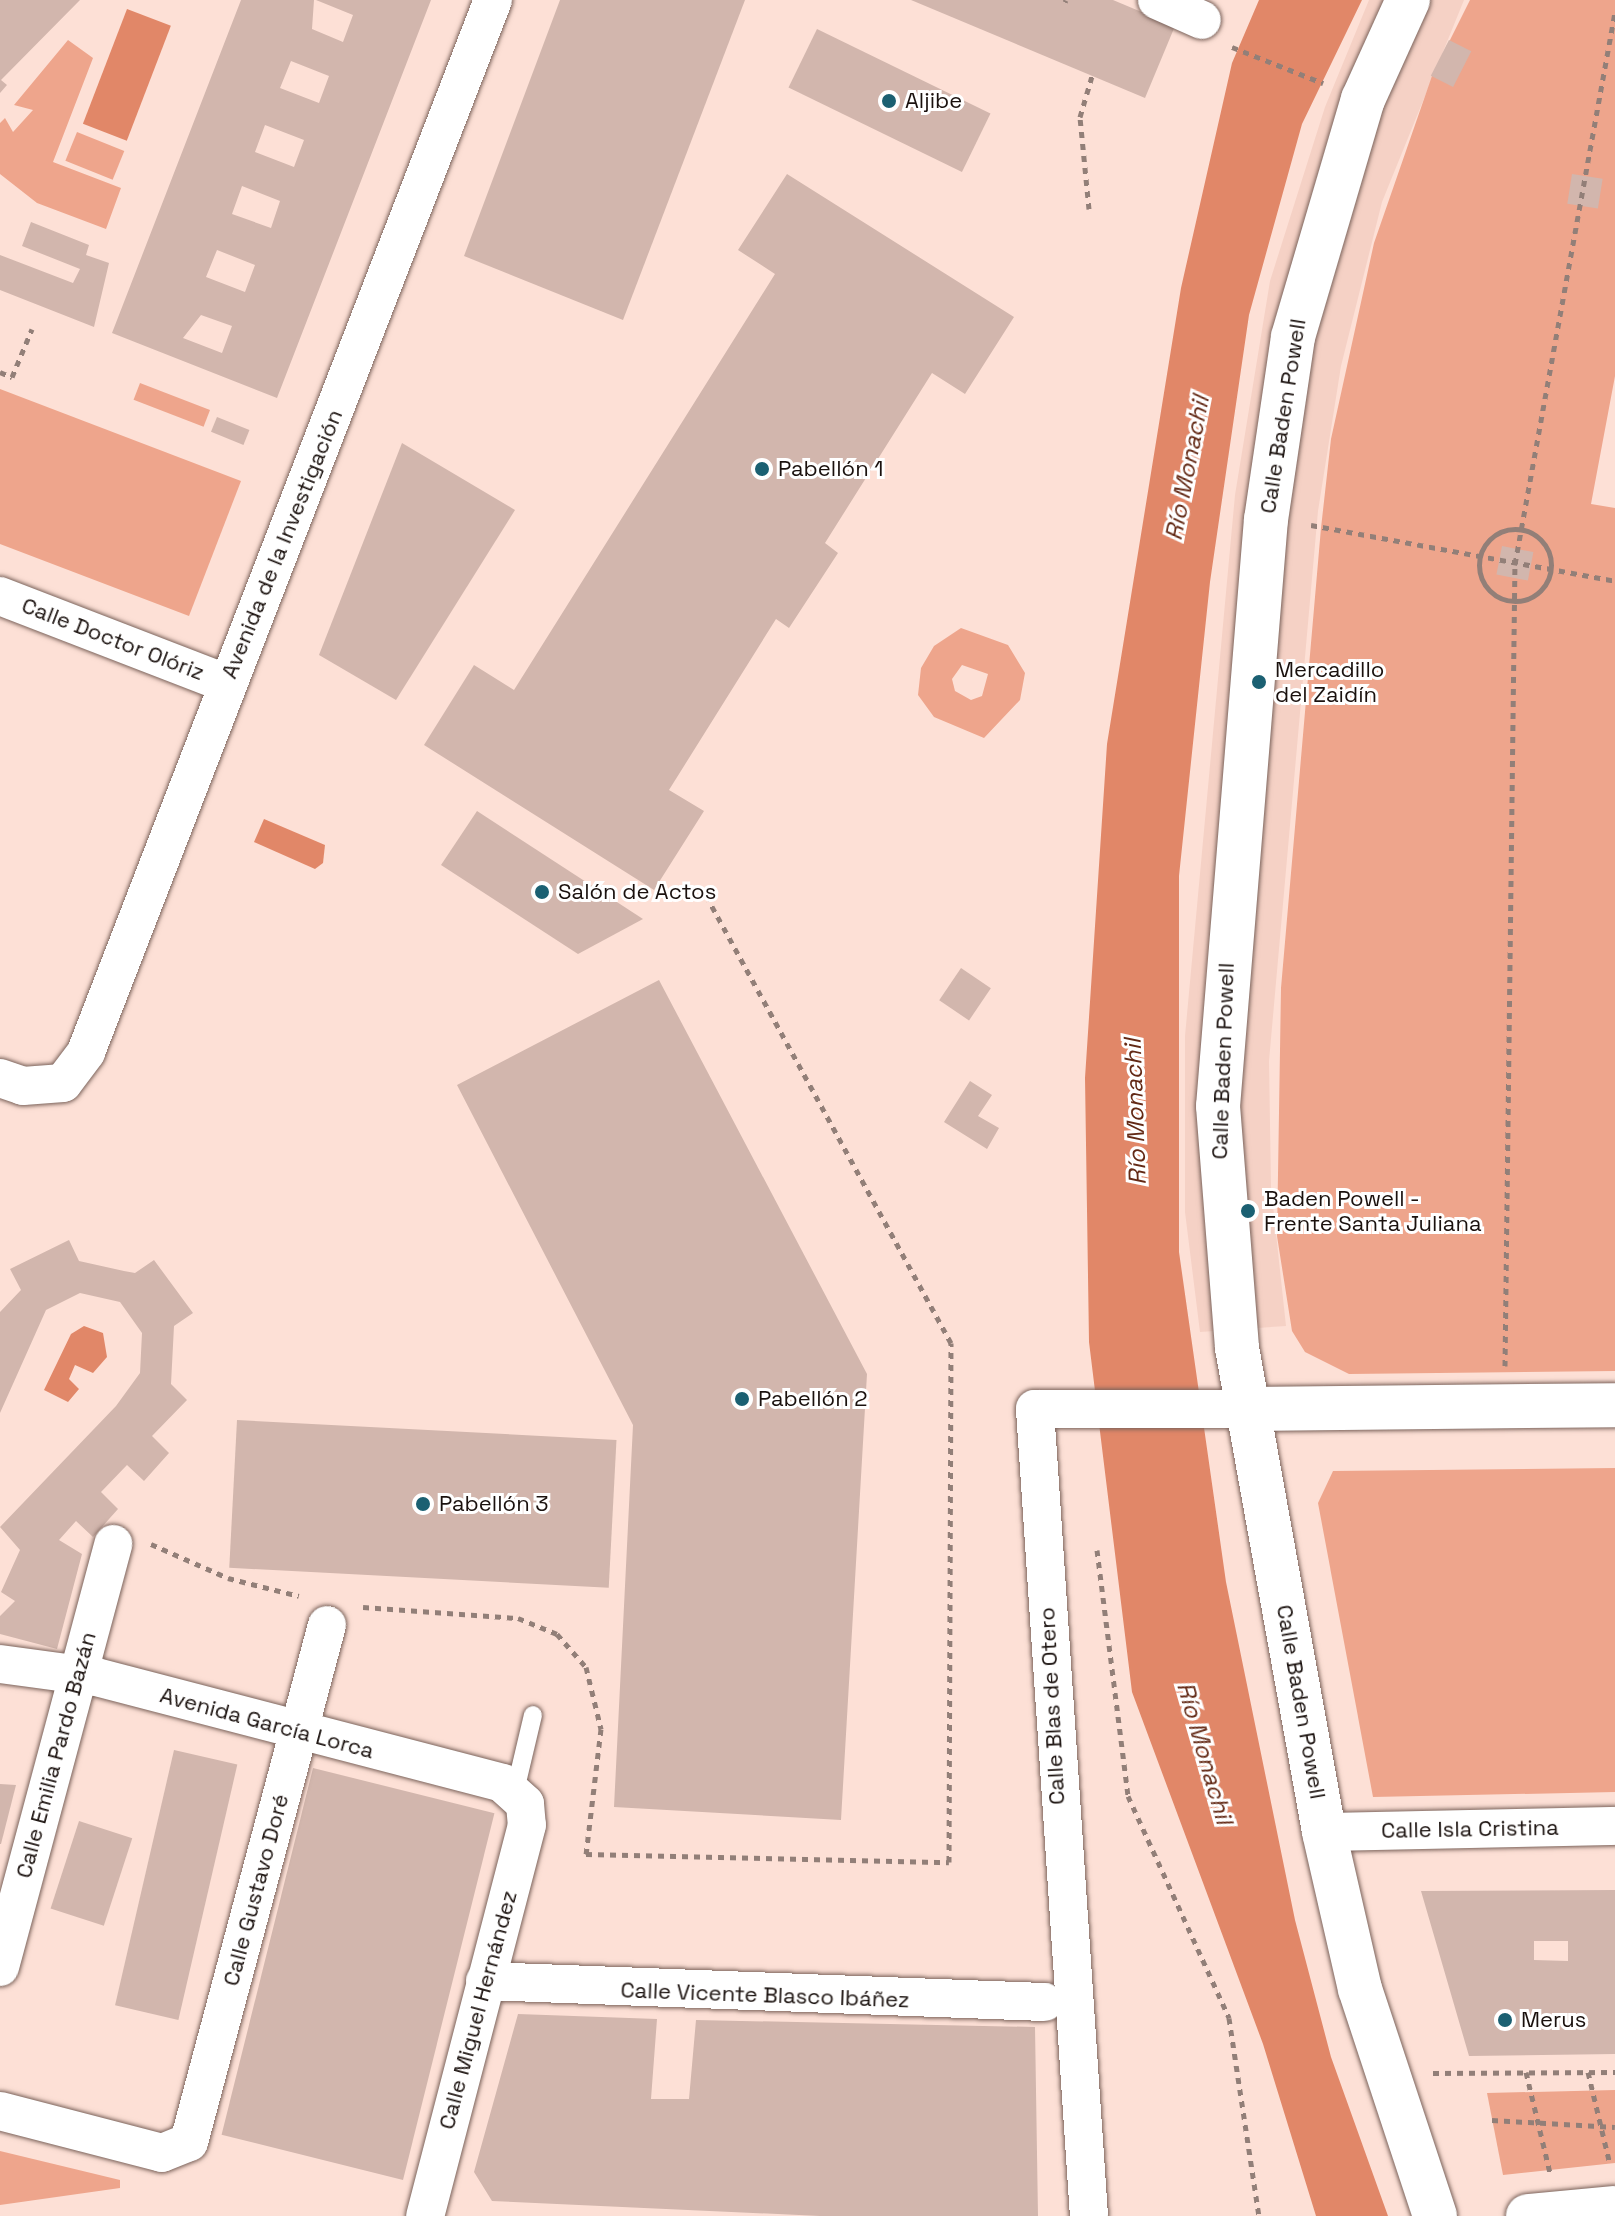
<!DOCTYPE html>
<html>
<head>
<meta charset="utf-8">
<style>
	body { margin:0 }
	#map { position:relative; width:1615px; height:2216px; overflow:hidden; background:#fde0d6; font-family:"Space Grotesk",sans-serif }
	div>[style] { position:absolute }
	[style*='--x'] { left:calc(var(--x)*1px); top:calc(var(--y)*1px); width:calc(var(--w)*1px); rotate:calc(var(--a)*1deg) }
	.built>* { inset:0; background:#f5d1c5 }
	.green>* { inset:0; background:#eea58c; transform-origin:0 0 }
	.water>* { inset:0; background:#e18768; transform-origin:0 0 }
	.building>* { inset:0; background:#d2b6ad; transform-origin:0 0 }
	.path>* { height:5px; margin-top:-2.5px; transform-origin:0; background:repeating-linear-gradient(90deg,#927f78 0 6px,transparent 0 12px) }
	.path>.ring { margin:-2.5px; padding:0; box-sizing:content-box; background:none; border:5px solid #927f78; border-radius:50% }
	.roads { filter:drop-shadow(0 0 2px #7b635b) drop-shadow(0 0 2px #7b635b) }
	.service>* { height:18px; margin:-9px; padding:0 9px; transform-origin:9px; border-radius:9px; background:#fff }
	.minor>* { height:38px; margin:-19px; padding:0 19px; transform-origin:19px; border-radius:19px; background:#fff }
	.tertiary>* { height:44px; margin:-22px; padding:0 22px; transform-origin:22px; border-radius:22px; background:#fff }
	.secondary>* { height:44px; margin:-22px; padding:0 22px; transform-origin:22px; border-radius:22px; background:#fff }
	.dots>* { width:22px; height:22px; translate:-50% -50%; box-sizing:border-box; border:4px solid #fff; border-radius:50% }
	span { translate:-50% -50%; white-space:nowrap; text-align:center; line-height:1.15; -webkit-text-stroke:6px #fff; paint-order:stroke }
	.poi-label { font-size:22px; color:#1a110e }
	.left { translate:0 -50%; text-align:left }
	.street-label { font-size:22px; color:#1a110e }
	.water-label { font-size:24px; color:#632915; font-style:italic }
</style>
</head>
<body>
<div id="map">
	<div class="built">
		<i style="clip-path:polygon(1369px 0,1464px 0,1382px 202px,1341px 366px,1318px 511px,1269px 1061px,1271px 1187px,1286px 1326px,1200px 1332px,1185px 1212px,1185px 1036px,1235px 495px,1270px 281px,1325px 107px)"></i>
	</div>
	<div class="green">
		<i style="clip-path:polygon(1470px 0,1615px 0,1615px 376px,1591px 504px,1615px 508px,1615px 1371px,1349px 1374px,1305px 1352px,1292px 1331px,1277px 1236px,1281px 988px,1321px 528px,1331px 439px,1374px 243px,1432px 76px)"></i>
		<i style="clip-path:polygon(68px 40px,93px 58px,53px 162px,121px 188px,106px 229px,37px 203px,0 174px,0 123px,5px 118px,13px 132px,33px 110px,14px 105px)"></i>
		<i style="left:77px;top:132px;width:51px;height:31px;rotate:22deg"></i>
		<i style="left:140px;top:383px;width:75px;height:18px;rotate:21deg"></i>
		<i style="clip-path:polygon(0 389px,241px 481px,189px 616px,0 544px)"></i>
		<i style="clip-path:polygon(evenodd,961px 628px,1008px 645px,1025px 673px,1020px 700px,984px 738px,934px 717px,918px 695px,921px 668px,934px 646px,961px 628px,962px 665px,988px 674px,982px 696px,971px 700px,955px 691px,952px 679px,962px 665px)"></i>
		<i style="clip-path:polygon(1615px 1468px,1615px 1792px,1373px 1797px,1318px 1503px,1333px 1471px)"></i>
		<i style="clip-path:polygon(1615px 2090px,1615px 2163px,1503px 2175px,1487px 2093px)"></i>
		<i style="clip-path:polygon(0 2151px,120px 2180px,120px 2188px,0 2205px)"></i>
	</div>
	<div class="water">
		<i style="clip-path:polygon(1259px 0,1362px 0,1302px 124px,1249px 315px,1210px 582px,1179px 876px,1179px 1252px,1226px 1582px,1295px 1920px,1331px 2057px,1388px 2216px,1316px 2216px,1263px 2044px,1132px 1692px,1089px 1342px,1085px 1078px,1107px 744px,1181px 288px,1232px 63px)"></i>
		<i style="left:127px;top:9px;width:47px;height:123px;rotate:21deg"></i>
		<i style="clip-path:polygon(264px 819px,325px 845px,323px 863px,315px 869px,254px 842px)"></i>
		<i style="clip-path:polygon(84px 1326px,103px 1333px,107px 1357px,93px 1373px,75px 1365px,69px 1379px,79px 1389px,68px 1402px,44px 1390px,71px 1334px)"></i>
	</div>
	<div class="building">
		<i style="clip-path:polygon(0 0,80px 0,1px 80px,7px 85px,0 93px)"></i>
		<i style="clip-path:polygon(evenodd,241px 0,314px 0,312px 29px,343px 42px,353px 15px,316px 0,431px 0,277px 398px,112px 333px,241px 0,291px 61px,329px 76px,319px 103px,280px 88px,291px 61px,241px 0,265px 125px,304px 140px,294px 167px,255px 152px,265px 125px,241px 0,242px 186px,280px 201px,271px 228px,232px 214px,242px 186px,241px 0,217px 250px,255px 265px,245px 292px,206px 277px,217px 250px,241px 0,201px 315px,232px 326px,222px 353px,183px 338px,201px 315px)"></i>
		<i style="clip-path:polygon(560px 0,745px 0,623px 320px,464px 256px)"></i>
		<i style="clip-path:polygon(911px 0,1113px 0,1175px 26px,1145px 98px)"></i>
		<i style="left:817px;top:29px;width:193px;height:65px;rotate:26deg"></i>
		<i style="left:1449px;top:40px;width:25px;height:40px;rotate:27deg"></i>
		<i style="clip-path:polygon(787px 174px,1014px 317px,965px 394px,932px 373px,825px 543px,838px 553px,789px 628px,776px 619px,669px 790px,704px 811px,654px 890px,424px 745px,474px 665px,514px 690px,775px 274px,738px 250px)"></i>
		<i style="left:1572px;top:174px;width:31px;height:30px;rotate:9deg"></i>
		<i style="clip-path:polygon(31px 222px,89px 245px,86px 255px,109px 263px,94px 327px,0 290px,0 255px,73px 283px,80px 269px,22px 246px)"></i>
		<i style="left:217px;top:417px;width:35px;height:16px;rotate:22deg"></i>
		<i style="clip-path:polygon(402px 443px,515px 510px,396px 700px,319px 655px)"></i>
		<i style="left:1502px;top:546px;width:32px;height:29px;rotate:11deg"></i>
		<i style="clip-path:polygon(477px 811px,643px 919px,578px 954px,441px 865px)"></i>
		<i style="left:961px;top:968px;width:36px;height:39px;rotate:34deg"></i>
		<i style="clip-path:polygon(659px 980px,867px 1374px,841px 1820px,614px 1807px,633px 1425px,457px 1085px)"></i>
		<i style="clip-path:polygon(970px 1081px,992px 1095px,978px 1116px,999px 1128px,987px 1149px,944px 1122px)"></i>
		<i style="clip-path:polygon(69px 1240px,79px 1261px,124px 1271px,135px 1273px,154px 1260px,193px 1313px,174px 1326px,171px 1384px,187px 1400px,152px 1436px,169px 1453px,144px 1481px,127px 1465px,101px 1492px,118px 1509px,93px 1537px,76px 1521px,59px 1540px,82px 1554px,57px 1649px,0 1634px,0 1616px,15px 1601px,1px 1592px,20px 1550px,0 1527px,116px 1406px,140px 1373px,142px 1333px,120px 1302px,80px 1293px,46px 1310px,0 1413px,0 1312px,21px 1290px,10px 1269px)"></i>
		<i style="left:237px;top:1420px;width:380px;height:148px;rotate:3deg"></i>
		<i style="left:174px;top:1750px;width:65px;height:262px;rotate:13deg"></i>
		<i style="left:313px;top:1768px;width:187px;height:378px;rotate:14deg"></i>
		<i style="clip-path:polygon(0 1784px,16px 1785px,1px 1844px,0 1844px)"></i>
		<i style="left:79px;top:1821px;width:56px;height:92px;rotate:18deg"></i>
		<i style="clip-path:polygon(evenodd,1615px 1890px,1615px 2054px,1469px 2056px,1421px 1891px,1615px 1890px,1534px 1941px,1568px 1941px,1568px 1961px,1534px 1960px,1534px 1941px)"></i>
		<i style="clip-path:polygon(518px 2014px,657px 2019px,651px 2099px,689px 2099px,696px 2020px,1035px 2027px,1038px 2216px,820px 2216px,492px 2201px,474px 2172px)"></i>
	</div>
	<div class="path">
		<i style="--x:1065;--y:2;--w:2;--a:-63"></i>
		<i style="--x:1232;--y:47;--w:98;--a:21.6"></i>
		<i style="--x:1089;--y:209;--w:92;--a:-95.6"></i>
		<i style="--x:1080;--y:117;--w:43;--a:-73.7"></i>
		<i style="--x:0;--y:372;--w:13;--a:23"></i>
		<i style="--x:12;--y:377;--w:52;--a:-67.4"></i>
		<i style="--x:1311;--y:525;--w:309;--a:10.4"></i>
		<i class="ring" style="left:1479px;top:529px;width:67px;height:67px"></i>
		<i style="--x:1505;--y:1366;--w:802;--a:-89.29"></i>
		<i style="--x:1515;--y:564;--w:561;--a:-79.73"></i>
		<i style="--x:151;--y:1544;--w:84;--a:23.8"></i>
		<i style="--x:228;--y:1578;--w:73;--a:14.2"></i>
		<i style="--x:1097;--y:1550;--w:248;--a:82.8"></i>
		<i style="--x:1128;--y:1796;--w:244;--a:65.5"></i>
		<i style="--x:1229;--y:2018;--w:200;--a:81.4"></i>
		<i style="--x:363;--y:1607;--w:155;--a:4.1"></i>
		<i style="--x:518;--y:1618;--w:42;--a:22.3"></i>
		<i style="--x:557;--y:1634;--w:44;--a:48.7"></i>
		<i style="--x:586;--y:1667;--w:64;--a:76.4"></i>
		<i style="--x:601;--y:1729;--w:126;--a:96.8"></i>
		<i style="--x:586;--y:1854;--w:363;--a:1.3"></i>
		<i style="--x:949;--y:1862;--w:519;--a:-89.78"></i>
		<i style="--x:951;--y:1343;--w:504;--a:-118.7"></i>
		<i style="--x:1526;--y:2072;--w:104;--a:76.6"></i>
		<i style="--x:1588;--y:2072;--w:95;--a:76.6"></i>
		<i style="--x:1433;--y:2073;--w:182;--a:-0.3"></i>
		<i style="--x:1492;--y:2120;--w:123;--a:3.3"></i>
	</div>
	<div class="roads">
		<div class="service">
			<i style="--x:515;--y:1791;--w:78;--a:-76.7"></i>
		</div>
		<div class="minor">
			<i style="--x:1157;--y:0;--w:49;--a:24"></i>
			<i style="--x:0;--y:596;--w:242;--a:21.1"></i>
			<i style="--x:0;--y:1078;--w:24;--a:19"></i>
			<i style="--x:23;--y:1086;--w:40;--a:-4.3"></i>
			<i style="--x:63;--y:1083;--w:39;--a:-53"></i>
			<i style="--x:86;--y:1052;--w:1128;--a:-68.85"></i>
			<i style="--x:0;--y:1664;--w:97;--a:7.7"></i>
			<i style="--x:96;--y:1677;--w:420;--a:14.6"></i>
			<i style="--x:502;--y:1783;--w:31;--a:42"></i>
			<i style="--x:525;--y:1804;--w:21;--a:85"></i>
			<i style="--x:527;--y:1825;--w:404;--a:104.6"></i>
			<i style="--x:1324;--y:1832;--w:291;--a:-1.2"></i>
			<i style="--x:0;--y:1967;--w:438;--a:-75"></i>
			<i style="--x:485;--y:1981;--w:560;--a:2.15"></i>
			<i style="--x:0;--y:2111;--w:167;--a:14.5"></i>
			<i style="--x:162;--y:2153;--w:29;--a:-22"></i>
			<i style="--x:189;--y:2142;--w:535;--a:-75.05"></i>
			<i style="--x:1089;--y:2216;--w:809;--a:-93.83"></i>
			<i style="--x:1035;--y:1409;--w:213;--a:0"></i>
		</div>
		<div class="tertiary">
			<i style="--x:1248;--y:1409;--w:367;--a:-0.6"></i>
		</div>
		<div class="secondary">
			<i style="--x:1408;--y:0;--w:109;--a:114.4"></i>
			<i style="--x:1363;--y:99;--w:248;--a:106.4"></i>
			<i style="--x:1293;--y:337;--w:184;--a:98.4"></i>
			<i style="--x:1266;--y:519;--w:589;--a:94.67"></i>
			<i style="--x:1218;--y:1106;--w:243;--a:85.5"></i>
			<i style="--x:1237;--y:1348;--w:492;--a:79.8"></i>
			<i style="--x:1324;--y:1832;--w:161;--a:77.1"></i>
			<i style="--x:1360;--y:1989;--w:239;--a:71.7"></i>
			<i style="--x:1528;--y:2216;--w:87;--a:-5.3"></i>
		</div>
	</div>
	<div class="dots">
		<i style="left:889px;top:101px;background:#1b6072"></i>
		<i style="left:762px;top:469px;background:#1b6072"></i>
		<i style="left:1259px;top:682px;background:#1b6072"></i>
		<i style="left:542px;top:892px;background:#1b6072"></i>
		<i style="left:1248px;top:1211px;background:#1b6072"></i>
		<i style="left:742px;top:1399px;background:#1b6072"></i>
		<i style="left:423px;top:1504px;background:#1b6072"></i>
		<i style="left:1505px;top:2020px;background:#1b6072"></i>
	</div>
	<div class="poi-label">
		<span class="left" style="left:905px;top:101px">Aljibe</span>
		<span class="left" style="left:778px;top:469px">Pabellón 1</span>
		<span class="left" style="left:1275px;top:682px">Mercadillo<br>del Zaidín</span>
		<span class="left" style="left:558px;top:892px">Salón de Actos</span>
		<span class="left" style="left:1264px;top:1211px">Baden Powell -<br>Frente Santa Juliana</span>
		<span class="left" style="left:758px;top:1399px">Pabellón 2</span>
		<span class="left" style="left:439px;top:1504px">Pabellón 3</span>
		<span class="left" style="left:1521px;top:2020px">Merus</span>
	</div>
	<div class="street-label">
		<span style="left:1283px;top:416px;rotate:-81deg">Calle Baden Powell</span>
		<span style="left:282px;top:544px;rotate:-68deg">Avenida de la Investigación</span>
		<span style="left:113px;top:639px;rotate:21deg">Calle Doctor Olóriz</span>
		<span style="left:1223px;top:1061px;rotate:-88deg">Calle Baden Powell</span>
		<span style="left:1301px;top:1702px;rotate:80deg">Calle Baden Powell</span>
		<span style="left:1052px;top:1706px;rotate:-93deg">Calle Blas de Otero</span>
		<span style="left:267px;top:1723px;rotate:15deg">Avenida García Lorca</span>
		<span style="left:56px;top:1755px;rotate:-75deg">Calle Emilia Pardo Bazán</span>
		<span style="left:1470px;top:1829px;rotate:-1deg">Calle Isla Cristina</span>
		<span style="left:256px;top:1890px;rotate:-75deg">Calle Gustavo Doré</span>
		<span style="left:765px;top:1995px;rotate:2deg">Calle Vicente Blasco Ibáñez</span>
		<span style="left:478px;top:2010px;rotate:-75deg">Calle Miguel Hernández</span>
	</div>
	<div class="water-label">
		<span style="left:1187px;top:468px;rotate:-79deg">Río Monachil</span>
		<span style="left:1135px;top:1112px;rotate:-92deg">Río Monachil</span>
		<span style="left:1205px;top:1753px;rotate:74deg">Río Monachil</span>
	</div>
</div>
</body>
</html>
